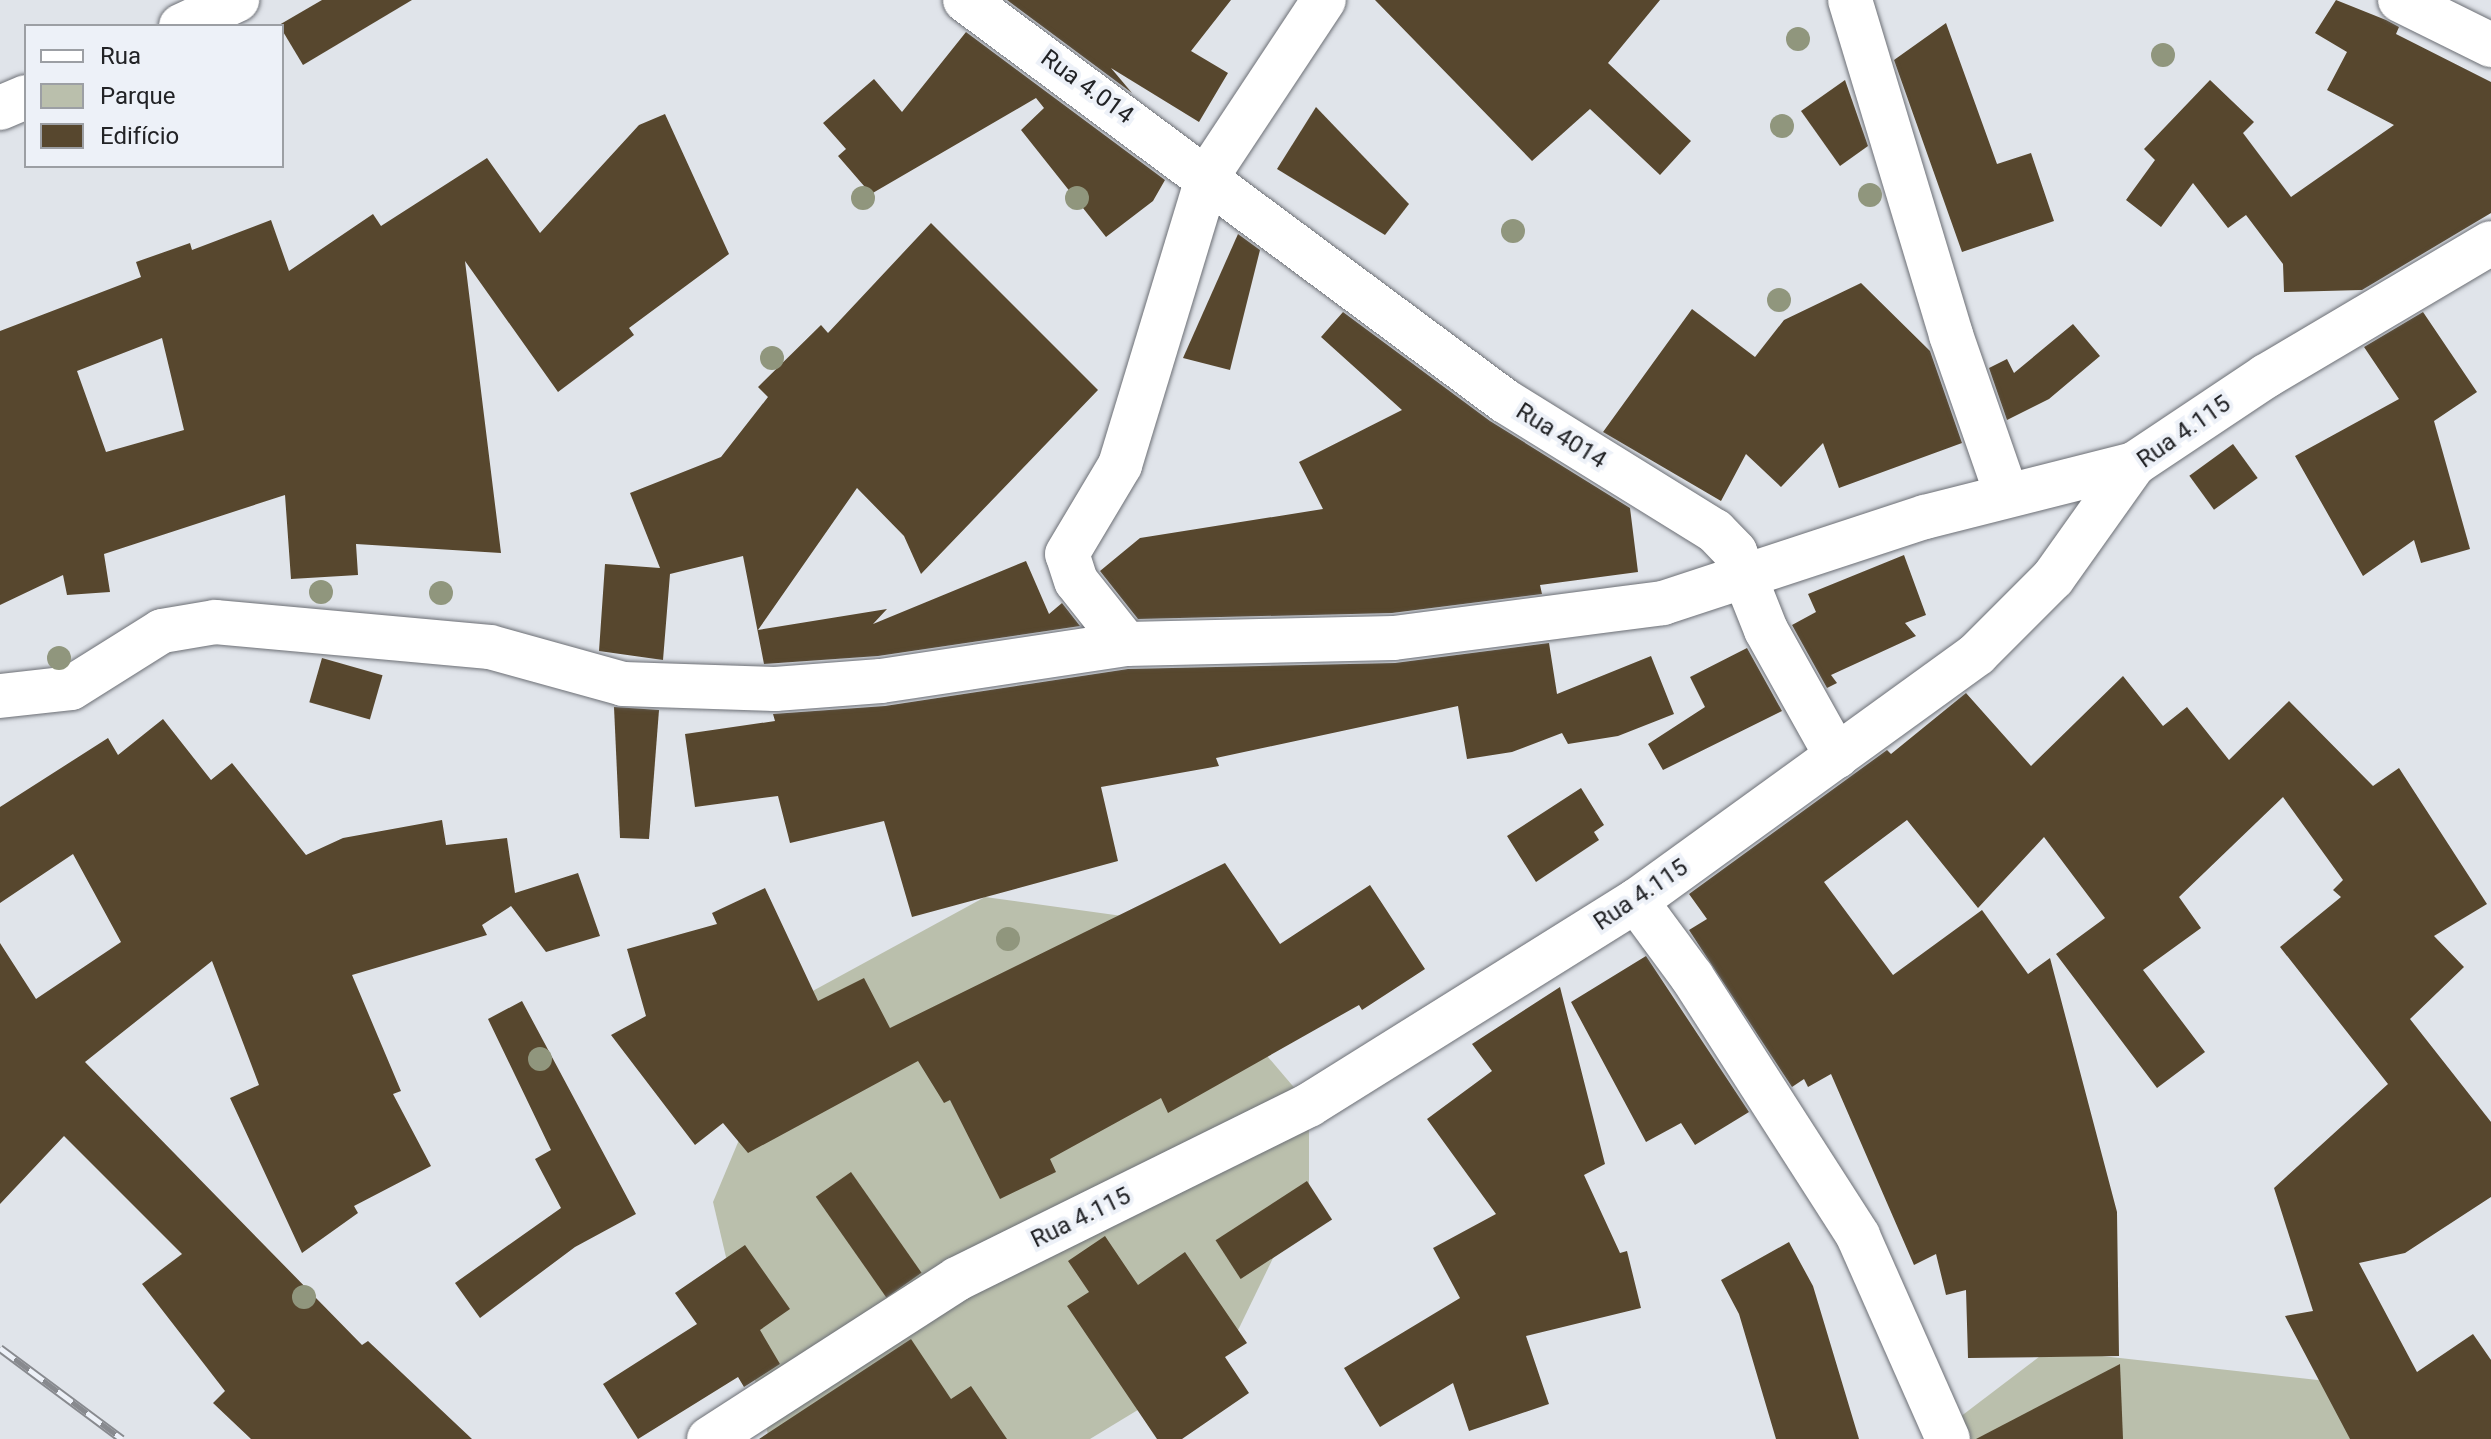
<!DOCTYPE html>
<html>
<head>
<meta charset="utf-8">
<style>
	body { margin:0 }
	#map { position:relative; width:2491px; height:1439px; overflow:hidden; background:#e0e4ea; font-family:Roboto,sans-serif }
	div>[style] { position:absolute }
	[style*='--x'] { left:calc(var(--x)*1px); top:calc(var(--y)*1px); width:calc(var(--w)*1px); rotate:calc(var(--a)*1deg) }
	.green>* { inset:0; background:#babfac }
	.building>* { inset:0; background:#57472e; transform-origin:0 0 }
	.roads { filter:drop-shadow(0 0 2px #6c6f75) drop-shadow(0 0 2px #6c6f75) }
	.street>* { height:44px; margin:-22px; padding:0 22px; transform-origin:22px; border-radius:22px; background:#fff }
	.rail>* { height:9px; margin-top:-4.5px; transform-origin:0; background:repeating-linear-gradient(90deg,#edf1f8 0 18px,#888a8f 0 36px); box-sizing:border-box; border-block:2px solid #888a8f }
	.trees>* { width:24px; height:24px; margin:-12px; border-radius:50%; background:#90967d }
	span { translate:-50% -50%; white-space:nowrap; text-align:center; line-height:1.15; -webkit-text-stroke:8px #edf1f8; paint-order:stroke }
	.street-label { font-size:24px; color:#222326 }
	.legend { position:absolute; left:24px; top:24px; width:260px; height:144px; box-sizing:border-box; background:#edf1f8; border:2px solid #9c9fa4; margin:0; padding:10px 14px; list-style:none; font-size:24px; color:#222326 }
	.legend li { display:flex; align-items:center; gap:16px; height:40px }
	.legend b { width:40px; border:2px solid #9c9fa4 }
</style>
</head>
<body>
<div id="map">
	<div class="green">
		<i style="clip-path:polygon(985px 897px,1151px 920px,1309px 1105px,1309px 1184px,1225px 1357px,1090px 1439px,769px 1439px,713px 1202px,798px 999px)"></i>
		<i style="clip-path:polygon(2048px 1350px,2354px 1384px,2459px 1439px,1931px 1439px)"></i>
	</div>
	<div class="building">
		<i style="clip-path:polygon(322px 0,412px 0,303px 65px,279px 25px)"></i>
		<i style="clip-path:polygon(1007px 0,1231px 0,1191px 51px,1228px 73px,1199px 122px,1111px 68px,1132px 93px)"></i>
		<i style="clip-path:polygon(1375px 0,1660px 0,1608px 63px,1691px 141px,1660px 175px,1590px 109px,1532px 161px)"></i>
		<i style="clip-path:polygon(2336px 0,2386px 20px,2399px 27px,2396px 34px,2491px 82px,2491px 213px,2362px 290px,2284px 292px,2283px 264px,2246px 215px,2228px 228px,2193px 183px,2161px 227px,2126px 200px,2155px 160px,2144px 149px,2210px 80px,2254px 122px,2243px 133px,2291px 197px,2394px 125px,2327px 90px,2347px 52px,2315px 33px)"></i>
		<i style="clip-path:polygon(1946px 23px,1997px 164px,2031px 153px,2054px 221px,1962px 252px,1894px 60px)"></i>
		<i style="clip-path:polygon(966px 32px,1165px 180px,1153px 201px,1106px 237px,1021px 130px,1044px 108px,1036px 98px,871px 194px,838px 156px,846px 149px,823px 123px,874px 79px,902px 112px)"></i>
		<i style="clip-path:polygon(1845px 80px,1868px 146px,1840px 166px,1801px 111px)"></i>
		<i style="clip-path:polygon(1316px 107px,1409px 204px,1385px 235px,1277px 169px)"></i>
		<i style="clip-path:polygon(evenodd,665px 114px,729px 254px,629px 328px,634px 335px,558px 392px,465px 261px,501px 553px,356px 544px,358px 575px,291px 579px,285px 495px,104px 554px,110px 592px,67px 595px,63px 575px,0 605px,0 331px,141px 277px,136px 262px,190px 243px,192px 250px,271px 220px,289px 271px,373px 214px,381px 226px,487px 158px,540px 233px,639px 125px,665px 114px,162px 338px,184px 430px,106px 452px,77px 371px,162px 338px)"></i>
		<i style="clip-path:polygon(931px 223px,1098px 390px,921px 574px,904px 536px,857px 488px,758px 630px,887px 609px,873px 624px,1026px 561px,1049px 614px,1062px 603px,1080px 626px,878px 656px,764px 664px,743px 556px,670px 574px,663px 660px,599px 651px,605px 564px,660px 568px,630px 493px,721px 457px,768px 397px,758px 387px,821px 325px,828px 333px)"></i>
		<i style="clip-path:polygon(1238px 234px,1260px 250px,1230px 370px,1183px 358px)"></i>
		<i style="clip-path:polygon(1861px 283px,1930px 351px,1962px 443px,1839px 488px,1823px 443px,1781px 487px,1746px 454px,1721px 501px,1603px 432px,1692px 309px,1755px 357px,1784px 320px)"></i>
		<i style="clip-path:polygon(1343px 312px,1490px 421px,1630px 508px,1638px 572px,1540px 585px,1542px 594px,1392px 613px,1138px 619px,1100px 571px,1140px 538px,1323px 509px,1299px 462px,1402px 410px,1321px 337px)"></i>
		<i style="clip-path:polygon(2423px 312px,2477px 392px,2434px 421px,2470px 549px,2421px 563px,2414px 540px,2363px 576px,2295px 456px,2399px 399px,2364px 347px)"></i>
		<i style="clip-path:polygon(2073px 324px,2100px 356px,2049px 399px,2007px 420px,1989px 368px,2007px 359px,2014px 373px)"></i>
		<i style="left:2233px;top:444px;width:42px;height:54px;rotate:54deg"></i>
		<i style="clip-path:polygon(1904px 555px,1926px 615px,1905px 623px,1916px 636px,1831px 675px,1837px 683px,1827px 688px,1792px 625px,1816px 612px,1808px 594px)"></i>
		<i style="clip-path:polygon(1549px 643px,1557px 694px,1651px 656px,1674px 714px,1618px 736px,1568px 744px,1562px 733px,1512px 752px,1467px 759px,1458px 706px,1216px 758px,1219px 766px,1101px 787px,1118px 861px,912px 917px,884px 821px,790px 843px,778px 796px,695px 807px,685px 734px,775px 721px,773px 714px,885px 706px,1128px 669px,1395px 663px)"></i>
		<i style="clip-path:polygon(1747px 648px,1782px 711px,1663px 770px,1648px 744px,1705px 707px,1690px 677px)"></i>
		<i style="left:322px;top:658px;width:63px;height:46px;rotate:16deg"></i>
		<i style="clip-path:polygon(2123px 676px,2163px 726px,2187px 707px,2229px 760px,2289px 701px,2373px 786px,2399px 768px,2487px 904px,2434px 936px,2464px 967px,2410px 1019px,2491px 1122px,2491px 1197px,2405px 1253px,2359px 1263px,2417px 1372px,2473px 1334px,2491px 1360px,2491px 1439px,2350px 1439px,2285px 1316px,2313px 1311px,2274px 1188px,2388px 1084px,2280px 947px,2341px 897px,2333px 890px,2343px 880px,2283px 797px,2179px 897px,2201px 928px,2143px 970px,2205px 1052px,2157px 1088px,2056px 954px,2105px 918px,2044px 837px,1978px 908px,1907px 820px,1824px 882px,1893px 975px,1982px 910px,2028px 974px,2050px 958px,2117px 1212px,2119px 1356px,1968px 1358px,1966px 1290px,1946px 1295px,1936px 1254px,1914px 1265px,1831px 1074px,1808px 1087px,1804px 1079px,1792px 1087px,1689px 930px,1707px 919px,1689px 894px,1887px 750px,1891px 754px,1966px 693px,2031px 766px)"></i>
		<i style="clip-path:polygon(614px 707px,659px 710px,649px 839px,620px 838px)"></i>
		<i style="clip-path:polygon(163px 719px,211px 780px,232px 763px,306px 855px,343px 838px,442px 820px,446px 845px,507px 838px,515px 893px,578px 873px,600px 936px,546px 952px,511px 906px,482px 925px,487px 935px,352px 975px,401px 1091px,393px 1094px,431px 1166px,354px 1206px,358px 1213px,302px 1253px,230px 1098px,259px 1085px,212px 961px,85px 1062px,362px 1345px,368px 1341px,472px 1439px,251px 1439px,213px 1403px,225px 1391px,142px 1284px,182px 1254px,64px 1136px,0 1204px,0 943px,36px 999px,121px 942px,73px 854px,0 903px,0 807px,108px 738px,118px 755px)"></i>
		<i style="clip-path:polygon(1581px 788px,1604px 825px,1594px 832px,1599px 840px,1536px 882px,1507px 836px)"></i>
		<i style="clip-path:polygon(1225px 863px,1280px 944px,1370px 885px,1425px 969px,1362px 1010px,1359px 1005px,1168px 1113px,1161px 1098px,1050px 1159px,1056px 1172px,1000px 1199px,950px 1100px,944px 1103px,918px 1061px,748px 1153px,723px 1123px,695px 1145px,611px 1035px,646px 1016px,627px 949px,717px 924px,712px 913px,765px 888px,818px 1001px,864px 978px,890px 1028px)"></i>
		<i style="clip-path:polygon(1646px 956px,1749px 1112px,1695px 1145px,1681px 1123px,1646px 1142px,1571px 1002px)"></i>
		<i style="clip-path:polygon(1560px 987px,1605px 1164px,1584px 1175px,1620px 1253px,1627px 1251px,1641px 1308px,1526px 1336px,1549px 1404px,1469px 1431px,1453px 1383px,1380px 1427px,1344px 1368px,1460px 1298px,1433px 1248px,1496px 1214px,1427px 1119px,1492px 1071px,1472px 1044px)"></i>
		<i style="clip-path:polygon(522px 1001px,636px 1214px,575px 1247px,480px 1318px,455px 1283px,561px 1208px,535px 1159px,551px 1150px,488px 1019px)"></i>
		<i style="left:851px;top:1172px;width:123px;height:43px;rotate:55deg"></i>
		<i style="left:1307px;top:1181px;width:46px;height:109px;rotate:57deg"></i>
		<i style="clip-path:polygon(1105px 1236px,1138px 1285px,1185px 1252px,1247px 1343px,1225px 1357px,1249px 1393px,1182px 1439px,1157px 1439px,1067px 1306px,1089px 1292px,1068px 1261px)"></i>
		<i style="clip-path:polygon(1789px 1242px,1813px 1286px,1859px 1439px,1776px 1439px,1739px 1314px,1721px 1280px)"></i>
		<i style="clip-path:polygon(745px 1245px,790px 1309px,760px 1330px,780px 1364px,744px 1387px,738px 1377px,638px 1439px,603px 1384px,697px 1324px,675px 1293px)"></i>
		<i style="clip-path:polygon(911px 1339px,951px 1399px,971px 1386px,1007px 1439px,759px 1439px)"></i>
		<i style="clip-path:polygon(2120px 1364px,2123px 1439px,1976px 1439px)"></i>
	</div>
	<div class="roads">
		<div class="street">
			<i style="--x:965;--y:0;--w:673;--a:36.6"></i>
			<i style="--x:1505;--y:401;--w:247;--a:31.8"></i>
			<i style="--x:1715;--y:531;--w:29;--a:46"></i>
			<i style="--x:1735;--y:552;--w:84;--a:68.3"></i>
			<i style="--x:1766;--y:630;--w:145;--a:60.8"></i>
			<i style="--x:1850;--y:0;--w:350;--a:73.2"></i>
			<i style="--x:1951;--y:335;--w:167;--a:70.8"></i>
			<i style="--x:2400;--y:0;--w:102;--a:26.3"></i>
			<i style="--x:181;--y:26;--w:62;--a:-24.9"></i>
			<i style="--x:0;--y:108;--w:28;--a:-23"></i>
			<i style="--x:1126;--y:644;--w:80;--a:-128.4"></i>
			<i style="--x:1076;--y:581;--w:28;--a:-108"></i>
			<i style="--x:1067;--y:554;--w:104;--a:-59.2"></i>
			<i style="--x:1120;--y:465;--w:303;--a:-73.1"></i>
			<i style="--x:1208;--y:175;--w:210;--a:-56.5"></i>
			<i style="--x:0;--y:696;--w:71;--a:-6.4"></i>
			<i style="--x:71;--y:688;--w:107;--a:-32.1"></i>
			<i style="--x:162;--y:631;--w:54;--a:-9.6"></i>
			<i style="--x:215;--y:622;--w:276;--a:5.2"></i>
			<i style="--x:490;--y:647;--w:138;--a:15.5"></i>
			<i style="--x:623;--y:684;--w:152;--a:1.9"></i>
			<i style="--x:775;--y:689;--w:106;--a:-4.3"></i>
			<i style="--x:881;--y:681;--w:248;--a:-8.6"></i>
			<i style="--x:1126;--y:644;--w:268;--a:-1.3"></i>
			<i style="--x:1394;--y:638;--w:271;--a:-7.4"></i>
			<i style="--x:1663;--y:603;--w:276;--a:-18.2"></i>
			<i style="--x:1925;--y:517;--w:216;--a:-14.2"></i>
			<i style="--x:1636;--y:901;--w:94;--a:53.6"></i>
			<i style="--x:1692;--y:977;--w:308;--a:57.3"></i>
			<i style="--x:1858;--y:1236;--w:222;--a:66.1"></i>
			<i style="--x:709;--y:1439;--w:295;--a:-32.8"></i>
			<i style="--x:957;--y:1279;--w:393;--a:-26.3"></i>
			<i style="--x:1309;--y:1105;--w:385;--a:-32"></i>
			<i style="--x:1636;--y:901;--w:421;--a:-35.9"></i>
			<i style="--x:1977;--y:654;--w:107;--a:-45"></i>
			<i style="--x:2053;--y:578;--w:140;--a:-54.6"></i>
			<i style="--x:2134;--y:464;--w:159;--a:-33.7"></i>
			<i style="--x:2266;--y:376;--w:261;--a:-30.6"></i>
		</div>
	</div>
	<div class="rail">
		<i style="--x:0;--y:1348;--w:152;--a:36.7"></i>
	</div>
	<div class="trees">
		<i style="left:1798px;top:39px"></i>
		<i style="left:2163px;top:55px"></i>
		<i style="left:1782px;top:126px"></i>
		<i style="left:1870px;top:195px"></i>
		<i style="left:863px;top:198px"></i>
		<i style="left:1077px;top:198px"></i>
		<i style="left:1513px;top:231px"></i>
		<i style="left:1779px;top:300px"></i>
		<i style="left:772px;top:358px"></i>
		<i style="left:321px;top:592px"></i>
		<i style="left:441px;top:593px"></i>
		<i style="left:59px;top:658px"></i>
		<i style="left:1008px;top:939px"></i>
		<i style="left:540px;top:1059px"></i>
		<i style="left:304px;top:1297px"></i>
	</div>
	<div class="street-label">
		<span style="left:1087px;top:87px;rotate:36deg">Rua 4.014</span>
		<span style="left:2184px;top:432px;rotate:-35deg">Rua 4.115</span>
		<span style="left:1561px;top:436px;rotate:32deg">Rua 4014</span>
		<span style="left:1641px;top:895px;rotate:-34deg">Rua 4.115</span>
		<span style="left:1081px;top:1218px;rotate:-26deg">Rua 4.115</span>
	</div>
	<ul class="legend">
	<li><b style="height:10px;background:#fff"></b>Rua</li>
	<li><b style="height:22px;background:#babfac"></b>Parque</li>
	<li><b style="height:22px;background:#57472e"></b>Edifício</li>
	</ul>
</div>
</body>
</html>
